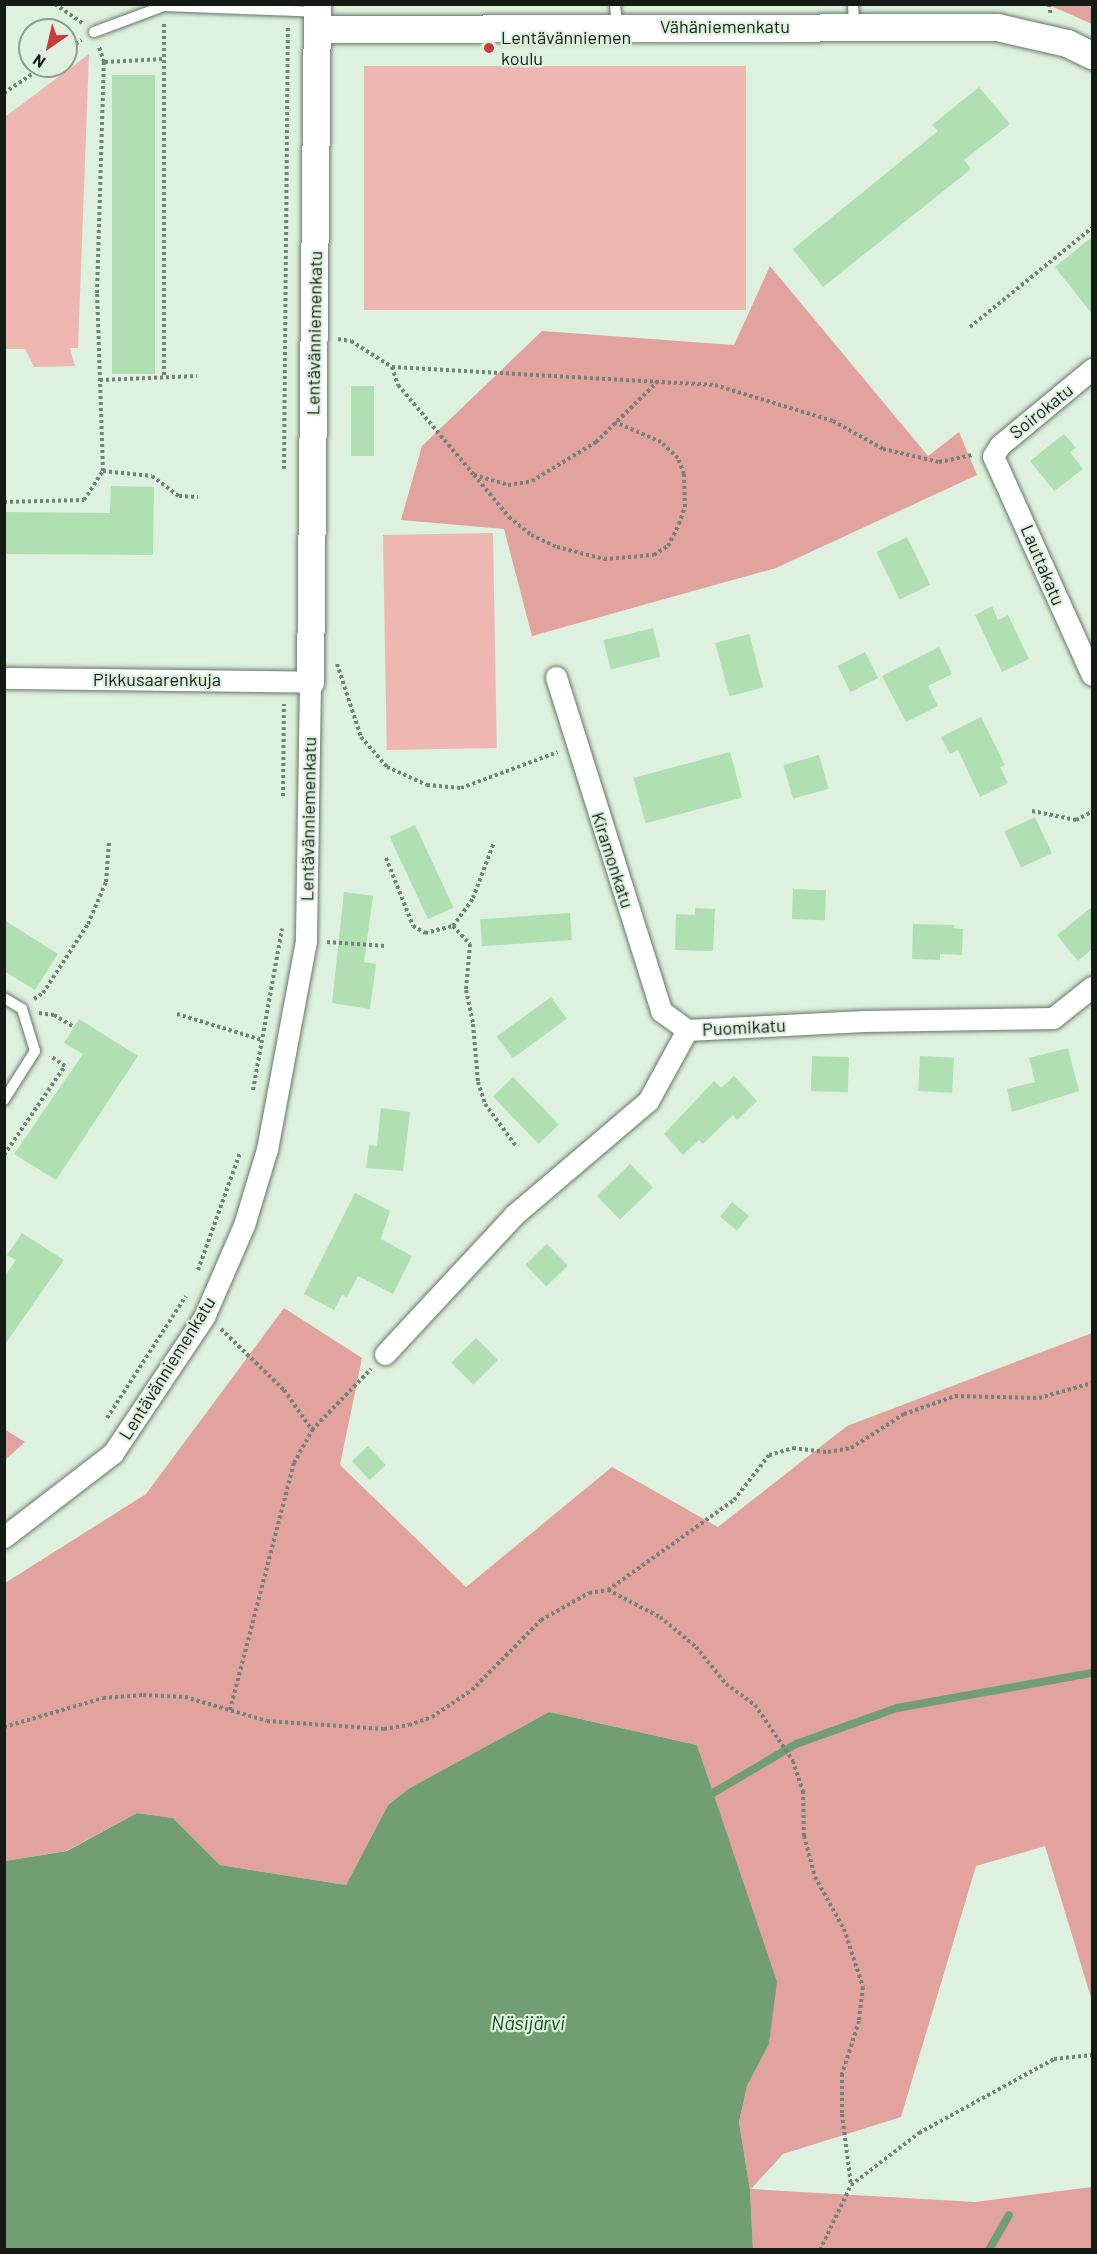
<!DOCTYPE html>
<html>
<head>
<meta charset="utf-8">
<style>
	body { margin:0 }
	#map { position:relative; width:1097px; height:2254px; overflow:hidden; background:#ddf1de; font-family:Barlow,sans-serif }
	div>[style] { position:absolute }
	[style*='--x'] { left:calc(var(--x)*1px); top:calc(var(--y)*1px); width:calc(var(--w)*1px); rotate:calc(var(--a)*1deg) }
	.green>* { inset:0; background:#eeb7b2; transform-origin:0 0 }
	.forest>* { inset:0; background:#e2a29d }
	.water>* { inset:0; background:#729e74 }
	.stream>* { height:8px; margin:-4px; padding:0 4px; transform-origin:4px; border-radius:4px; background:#729e74 }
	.building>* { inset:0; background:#b0dfb2; transform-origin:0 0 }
	.path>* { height:4px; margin-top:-2px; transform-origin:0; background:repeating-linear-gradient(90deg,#758376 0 3px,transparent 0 6px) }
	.roads { filter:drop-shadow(0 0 2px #667767) drop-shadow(0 0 2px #667767) }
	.service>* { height:10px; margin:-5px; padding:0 5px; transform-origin:5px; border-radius:5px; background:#fff }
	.minor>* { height:21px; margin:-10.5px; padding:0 10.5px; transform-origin:10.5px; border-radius:10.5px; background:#fff }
	.tertiary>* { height:27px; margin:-13.5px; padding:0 13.5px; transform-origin:13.5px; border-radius:13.5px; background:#fff }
	.dots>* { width:16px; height:16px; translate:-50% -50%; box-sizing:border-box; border:3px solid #ddf1de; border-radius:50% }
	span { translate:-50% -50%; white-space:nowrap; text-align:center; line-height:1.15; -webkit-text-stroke:4.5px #ddf1de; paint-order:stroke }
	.street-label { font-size:18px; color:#141b14 }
	.poi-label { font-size:18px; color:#141b14 }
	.left { translate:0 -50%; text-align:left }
	.water-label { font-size:20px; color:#0f521b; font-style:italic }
	.frame { position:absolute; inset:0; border:6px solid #141b14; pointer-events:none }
	.north { position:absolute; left:18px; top:18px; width:60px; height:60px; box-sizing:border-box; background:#ddf1de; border:2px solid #8d9b8d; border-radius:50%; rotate:214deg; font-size:16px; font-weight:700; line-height:24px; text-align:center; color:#141b14 }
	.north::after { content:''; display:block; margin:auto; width:21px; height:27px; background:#ca3b3d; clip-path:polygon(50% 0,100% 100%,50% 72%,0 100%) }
</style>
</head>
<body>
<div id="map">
	<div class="green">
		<i style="clip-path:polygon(89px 54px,78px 348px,70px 348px,75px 366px,34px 367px,25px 349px,5px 349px,5px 117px)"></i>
		<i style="left:746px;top:66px;width:244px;height:382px;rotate:90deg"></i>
		<i style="left:493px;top:533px;width:215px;height:110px;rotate:89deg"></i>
	</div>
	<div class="forest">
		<i style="clip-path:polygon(1049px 5px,1092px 5px,1092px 24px)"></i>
		<i style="clip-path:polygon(770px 266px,928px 456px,959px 432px,977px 475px,776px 568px,532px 636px,504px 529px,401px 520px,422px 446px,542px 331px,734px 345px)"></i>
		<i style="clip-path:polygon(284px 1308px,362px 1358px,340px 1465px,466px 1587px,612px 1467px,718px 1527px,847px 1426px,1092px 1333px,1092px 2001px,1045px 1846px,976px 1866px,901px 2117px,783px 2154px,751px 2189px,975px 2202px,1092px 2187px,1092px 2249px,753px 2249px,750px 2190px,739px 2122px,747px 2086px,769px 2044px,776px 1982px,697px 1745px,549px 1712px,408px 1789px,388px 1805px,346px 1885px,220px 1865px,173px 1818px,137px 1813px,66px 1851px,5px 1861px,5px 1583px,146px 1494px)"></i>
		<i style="clip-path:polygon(4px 1429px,25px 1442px,5px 1460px,4px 1460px)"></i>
	</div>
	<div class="water">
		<i style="clip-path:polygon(549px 1712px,697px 1745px,777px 1982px,769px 2044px,747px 2086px,739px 2122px,750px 2190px,753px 2249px,5px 2249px,5px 1861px,67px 1851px,137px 1813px,173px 1818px,220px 1865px,346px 1885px,388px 1805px,408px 1789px)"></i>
	</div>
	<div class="stream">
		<i style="--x:713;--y:1793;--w:96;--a:-30.6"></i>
		<i style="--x:796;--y:1744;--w:107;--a:-19.6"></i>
		<i style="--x:897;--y:1708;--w:198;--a:-10.2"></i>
		<i style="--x:989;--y:2250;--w:40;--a:-60.3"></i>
	</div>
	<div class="building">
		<i style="left:112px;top:75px;width:43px;height:299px"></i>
		<i style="clip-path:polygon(979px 87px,1010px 124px,964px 160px,971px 169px,823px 287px,793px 249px,938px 131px,932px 125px)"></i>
		<i style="clip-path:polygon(1092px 237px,1092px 314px,1055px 267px)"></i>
		<i style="left:351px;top:386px;width:23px;height:70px"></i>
		<i style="clip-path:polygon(1064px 434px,1076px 448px,1070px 452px,1083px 469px,1054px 491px,1030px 461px)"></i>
		<i style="clip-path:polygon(111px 486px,154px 487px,153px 555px,4px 554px,4px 512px,110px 513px)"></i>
		<i style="left:907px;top:537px;width:53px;height:34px;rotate:64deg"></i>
		<i style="clip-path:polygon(992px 606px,998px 620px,1008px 615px,1029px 659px,1002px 672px,975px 615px)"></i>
		<i style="left:653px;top:628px;width:30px;height:51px;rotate:76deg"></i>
		<i style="left:749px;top:634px;width:55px;height:35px;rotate:75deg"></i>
		<i style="clip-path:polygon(939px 647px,952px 674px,928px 686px,938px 706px,906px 722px,882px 676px)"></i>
		<i style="left:865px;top:652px;width:29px;height:31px;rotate:63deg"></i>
		<i style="clip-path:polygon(981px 717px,1005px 765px,1000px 767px,1008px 783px,980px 797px,958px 750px,950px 754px,941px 737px)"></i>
		<i style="left:730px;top:752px;width:47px;height:100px;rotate:75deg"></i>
		<i style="left:819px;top:755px;width:35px;height:37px;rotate:74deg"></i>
		<i style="left:1035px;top:817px;width:40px;height:34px;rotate:65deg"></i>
		<i style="left:415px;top:825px;width:91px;height:28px;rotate:65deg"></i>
		<i style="left:793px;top:889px;width:33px;height:30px;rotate:2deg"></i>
		<i style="clip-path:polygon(344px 892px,373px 896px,364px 962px,376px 964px,370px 1009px,332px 1003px)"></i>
		<i style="clip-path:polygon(1092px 907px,1092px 949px,1078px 961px,1057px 935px)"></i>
		<i style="clip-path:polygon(695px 908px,715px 909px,713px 951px,675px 950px,676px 914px,695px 915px)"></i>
		<i style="left:570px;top:913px;width:27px;height:90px;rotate:86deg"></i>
		<i style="clip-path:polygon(4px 920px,58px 954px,35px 990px,4px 971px)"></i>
		<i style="clip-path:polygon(913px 924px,954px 925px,954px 928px,963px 929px,962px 955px,940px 954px,940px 960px,912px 959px)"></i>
		<i style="left:551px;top:997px;width:27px;height:67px;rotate:54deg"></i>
		<i style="clip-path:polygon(79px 1019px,138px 1056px,56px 1180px,14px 1154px,83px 1054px,64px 1043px)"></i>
		<i style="clip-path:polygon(1068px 1048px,1079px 1091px,1012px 1112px,1007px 1089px,1035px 1082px,1029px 1058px)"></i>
		<i style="left:812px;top:1056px;width:37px;height:35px;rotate:2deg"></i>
		<i style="left:920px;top:1056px;width:34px;height:35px;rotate:3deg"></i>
		<i style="clip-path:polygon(734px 1076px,757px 1101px,737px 1120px,733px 1115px,703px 1144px,699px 1140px,683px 1155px,664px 1134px,714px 1081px,721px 1088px)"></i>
		<i style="left:513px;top:1077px;width:66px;height:28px;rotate:46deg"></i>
		<i style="clip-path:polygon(381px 1108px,410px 1112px,403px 1171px,366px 1168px,369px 1145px,377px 1146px)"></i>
		<i style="left:630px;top:1164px;width:33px;height:46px;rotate:46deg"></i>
		<i style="clip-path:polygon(355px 1193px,390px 1211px,381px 1239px,412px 1256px,393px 1294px,358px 1276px,347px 1297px,342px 1295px,334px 1310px,304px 1294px)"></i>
		<i style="left:732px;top:1202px;width:22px;height:19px;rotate:39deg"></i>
		<i style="clip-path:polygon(22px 1233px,64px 1260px,4px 1346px,4px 1277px,16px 1260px,7px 1255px)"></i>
		<i style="left:547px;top:1244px;width:30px;height:30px;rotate:46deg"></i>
		<i style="left:476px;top:1338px;width:31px;height:35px;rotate:45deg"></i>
		<i style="left:368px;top:1446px;width:26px;height:22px;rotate:47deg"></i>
	</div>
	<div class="path">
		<i style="--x:55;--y:4;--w:33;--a:35"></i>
		<i style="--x:1049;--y:4;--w:12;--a:81"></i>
		<i style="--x:164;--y:24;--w:353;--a:90"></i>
		<i style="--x:66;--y:51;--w:19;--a:-36"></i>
		<i style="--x:105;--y:62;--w:59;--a:-2.9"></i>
		<i style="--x:4;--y:93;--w:48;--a:-34"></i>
		<i style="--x:970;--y:327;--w:157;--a:-39.1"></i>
		<i style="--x:338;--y:339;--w:13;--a:9"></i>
		<i style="--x:351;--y:341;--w:49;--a:32.4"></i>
		<i style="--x:392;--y:367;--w:324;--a:3.2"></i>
		<i style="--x:715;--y:385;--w:123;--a:17"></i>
		<i style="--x:833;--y:421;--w:57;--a:29.2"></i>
		<i style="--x:883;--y:449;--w:57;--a:13.1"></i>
		<i style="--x:939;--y:462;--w:35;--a:-12"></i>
		<i style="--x:392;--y:367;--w:19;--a:72"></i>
		<i style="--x:398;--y:385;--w:118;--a:49.8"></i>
		<i style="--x:474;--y:475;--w:35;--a:16"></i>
		<i style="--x:508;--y:485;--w:24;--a:-9"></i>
		<i style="--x:532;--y:481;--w:75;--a:-31.4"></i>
		<i style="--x:596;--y:442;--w:86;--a:-44.5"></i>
		<i style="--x:100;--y:380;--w:97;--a:-2.4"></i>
		<i style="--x:284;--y:469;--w:443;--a:-89.5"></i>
		<i style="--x:103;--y:471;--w:49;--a:5.8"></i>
		<i style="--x:152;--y:476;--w:34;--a:37"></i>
		<i style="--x:179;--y:496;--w:19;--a:3"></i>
		<i style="--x:474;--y:475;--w:55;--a:50.2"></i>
		<i style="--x:509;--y:517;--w:28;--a:39"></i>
		<i style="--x:531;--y:535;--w:29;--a:25"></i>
		<i style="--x:557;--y:547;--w:49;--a:14.3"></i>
		<i style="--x:604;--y:559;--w:50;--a:-4.6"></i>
		<i style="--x:654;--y:555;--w:17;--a:-33"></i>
		<i style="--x:668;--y:546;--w:25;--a:-63"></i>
		<i style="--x:679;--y:524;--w:18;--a:-71"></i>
		<i style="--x:685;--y:507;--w:33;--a:-92"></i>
		<i style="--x:684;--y:474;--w:17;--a:-111"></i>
		<i style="--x:678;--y:458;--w:23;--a:-137"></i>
		<i style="--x:661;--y:442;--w:50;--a:-156.5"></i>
		<i style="--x:4;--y:502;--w:80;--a:-1.4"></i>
		<i style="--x:84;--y:500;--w:35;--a:-57"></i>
		<i style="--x:103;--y:471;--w:178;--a:-91.9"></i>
		<i style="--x:97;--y:293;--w:231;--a:-88.3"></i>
		<i style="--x:104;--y:62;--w:16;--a:-108"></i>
		<i style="--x:337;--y:664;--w:77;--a:71.8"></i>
		<i style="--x:361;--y:737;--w:40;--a:49"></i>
		<i style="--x:387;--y:767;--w:44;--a:24.2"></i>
		<i style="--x:427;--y:785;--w:34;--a:5"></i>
		<i style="--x:461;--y:788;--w:103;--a:-20.4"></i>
		<i style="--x:283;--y:796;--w:92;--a:-89.4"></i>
		<i style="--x:1032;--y:811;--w:45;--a:11.6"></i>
		<i style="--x:1076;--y:820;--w:18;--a:-27"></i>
		<i style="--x:386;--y:858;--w:73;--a:68.3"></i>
		<i style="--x:413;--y:926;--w:14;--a:30"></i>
		<i style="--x:425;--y:933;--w:29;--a:-14"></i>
		<i style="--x:453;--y:926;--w:34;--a:-54"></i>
		<i style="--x:473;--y:898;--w:60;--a:-69.4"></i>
		<i style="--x:453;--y:926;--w:25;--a:47"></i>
		<i style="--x:470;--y:944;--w:46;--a:95"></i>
		<i style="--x:466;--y:990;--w:35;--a:78"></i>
		<i style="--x:473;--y:1024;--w:58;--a:85.1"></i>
		<i style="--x:478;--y:1082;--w:23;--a:72"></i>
		<i style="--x:485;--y:1104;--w:52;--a:53.6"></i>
		<i style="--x:327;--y:942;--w:59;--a:3.9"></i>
		<i style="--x:34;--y:999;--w:11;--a:-34"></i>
		<i style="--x:43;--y:993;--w:82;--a:-56.9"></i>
		<i style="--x:88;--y:924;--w:46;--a:-66.8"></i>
		<i style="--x:106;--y:882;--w:41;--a:-85.8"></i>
		<i style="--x:39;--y:1013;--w:15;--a:8"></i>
		<i style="--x:54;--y:1015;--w:23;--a:31"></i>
		<i style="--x:177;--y:1014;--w:89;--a:17"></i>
		<i style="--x:253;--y:1090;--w:164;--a:-79.8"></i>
		<i style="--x:4;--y:1155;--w:108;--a:-55.6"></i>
		<i style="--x:65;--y:1066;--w:18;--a:-146"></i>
		<i style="--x:198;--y:1270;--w:124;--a:-70.3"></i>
		<i style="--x:221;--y:1329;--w:88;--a:44.1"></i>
		<i style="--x:284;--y:1390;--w:49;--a:55"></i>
		<i style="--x:107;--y:1418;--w:145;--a:-57.1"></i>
		<i style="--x:608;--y:1590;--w:59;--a:27.4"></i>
		<i style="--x:660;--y:1617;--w:47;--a:39.8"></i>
		<i style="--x:696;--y:1647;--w:48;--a:51"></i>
		<i style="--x:726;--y:1684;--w:36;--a:36"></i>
		<i style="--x:755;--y:1705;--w:68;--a:55.8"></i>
		<i style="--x:793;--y:1761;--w:32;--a:72"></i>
		<i style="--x:803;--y:1791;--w:45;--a:88.7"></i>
		<i style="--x:804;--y:1836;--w:42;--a:75"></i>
		<i style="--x:815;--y:1877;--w:60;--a:60.9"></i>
		<i style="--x:844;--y:1929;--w:61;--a:71.9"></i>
		<i style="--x:863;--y:1987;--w:34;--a:97"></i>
		<i style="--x:859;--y:2021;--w:56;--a:107.8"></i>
		<i style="--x:842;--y:2074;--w:40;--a:90"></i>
		<i style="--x:842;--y:2114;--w:72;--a:82.8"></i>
		<i style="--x:230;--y:1710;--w:255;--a:-75.5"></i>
		<i style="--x:294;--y:1463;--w:38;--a:-61"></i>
		<i style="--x:312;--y:1430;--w:85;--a:-46"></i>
		<i style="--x:4;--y:1727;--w:103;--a:-16.3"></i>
		<i style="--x:103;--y:1698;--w:40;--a:-4.3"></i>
		<i style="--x:143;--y:1695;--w:42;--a:2.7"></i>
		<i style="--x:185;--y:1697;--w:85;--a:16.3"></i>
		<i style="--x:267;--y:1721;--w:117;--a:3.9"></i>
		<i style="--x:384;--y:1729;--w:25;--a:-9"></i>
		<i style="--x:409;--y:1725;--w:24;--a:-19"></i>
		<i style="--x:432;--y:1717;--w:48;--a:-34"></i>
		<i style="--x:472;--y:1690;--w:98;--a:-45.4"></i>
		<i style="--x:541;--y:1620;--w:55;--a:-29.4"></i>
		<i style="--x:589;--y:1593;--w:19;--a:-9"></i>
		<i style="--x:608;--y:1590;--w:155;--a:-35.5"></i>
		<i style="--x:734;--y:1500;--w:57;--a:-52.1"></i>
		<i style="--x:769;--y:1455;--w:25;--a:-16"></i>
		<i style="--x:793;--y:1448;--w:35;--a:7"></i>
		<i style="--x:828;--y:1452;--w:23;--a:-10"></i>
		<i style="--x:851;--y:1448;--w:63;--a:-32.7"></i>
		<i style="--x:904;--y:1414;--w:54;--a:-19.4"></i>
		<i style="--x:955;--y:1396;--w:84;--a:1.4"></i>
		<i style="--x:1039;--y:1398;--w:55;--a:-15.8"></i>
		<i style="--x:820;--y:2250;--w:72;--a:-64.5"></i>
		<i style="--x:851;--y:2185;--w:86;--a:-37.4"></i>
		<i style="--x:919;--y:2133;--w:154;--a:-28.7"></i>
		<i style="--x:1054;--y:2059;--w:38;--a:-6"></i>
	</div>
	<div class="roads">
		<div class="service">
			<i style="--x:615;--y:4;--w:22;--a:85"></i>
			<i style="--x:853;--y:4;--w:22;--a:87"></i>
			<i style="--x:94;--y:32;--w:75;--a:-20.4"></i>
			<i style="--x:164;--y:6;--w:153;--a:2.2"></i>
			<i style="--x:4;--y:998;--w:21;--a:31"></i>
			<i style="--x:22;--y:1009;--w:44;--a:72.8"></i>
			<i style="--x:35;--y:1051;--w:58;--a:122.3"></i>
		</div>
		<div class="minor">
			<i style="--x:1092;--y:369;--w:119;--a:140.4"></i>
			<i style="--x:1000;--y:445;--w:13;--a:122"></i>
			<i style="--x:993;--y:456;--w:240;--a:65.7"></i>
			<i style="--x:556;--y:677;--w:350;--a:72.5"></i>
			<i style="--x:661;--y:1011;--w:32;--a:36"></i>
			<i style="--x:4;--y:678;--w:306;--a:0.7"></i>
			<i style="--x:310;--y:682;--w:259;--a:90.9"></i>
			<i style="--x:306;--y:941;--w:212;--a:100.6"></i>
			<i style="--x:267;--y:1149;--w:79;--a:106.8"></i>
			<i style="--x:244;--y:1225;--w:100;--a:113.5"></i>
			<i style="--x:204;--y:1317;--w:164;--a:123.8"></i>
			<i style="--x:113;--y:1453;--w:138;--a:142.4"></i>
			<i style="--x:385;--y:1354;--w:190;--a:-47.1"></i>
			<i style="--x:514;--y:1215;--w:176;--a:-40.4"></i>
			<i style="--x:648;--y:1101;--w:81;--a:-61.2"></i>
			<i style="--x:687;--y:1030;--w:177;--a:-2.9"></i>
			<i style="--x:864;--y:1021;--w:189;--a:-0.9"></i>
			<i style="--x:1053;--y:1018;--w:50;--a:-38.5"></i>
		</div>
		<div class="tertiary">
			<i style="--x:317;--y:29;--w:680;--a:-0.17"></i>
			<i style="--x:997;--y:27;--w:72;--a:12.9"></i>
			<i style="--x:1067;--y:43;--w:28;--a:26"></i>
			<i style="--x:310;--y:682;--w:678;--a:-89.41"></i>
		</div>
	</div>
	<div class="dots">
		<i style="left:489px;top:48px;background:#ca3b3d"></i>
	</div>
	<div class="street-label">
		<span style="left:725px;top:26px">Vähäniemenkatu</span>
		<span style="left:314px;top:333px;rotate:-89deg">Lentävänniemenkatu</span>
		<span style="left:1041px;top:411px;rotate:-39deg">Soirokatu</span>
		<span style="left:1043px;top:565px;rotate:67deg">Lauttakatu</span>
		<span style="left:157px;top:679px">Pikkusaarenkuja</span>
		<span style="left:308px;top:819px;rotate:-89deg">Lentävänniemenkatu</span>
		<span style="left:613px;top:860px;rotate:72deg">Kiramonkatu</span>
		<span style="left:744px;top:1027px;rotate:-3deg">Puomikatu</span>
		<span style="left:167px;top:1368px;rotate:-58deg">Lentävänniemenkatu</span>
	</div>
	<div class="poi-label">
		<span class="left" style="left:501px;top:48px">Lentävänniemen<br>koulu</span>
	</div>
	<div class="water-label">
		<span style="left:528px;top:2022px">Näsijärvi</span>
	</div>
	<div class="frame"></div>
	<div class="north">N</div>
</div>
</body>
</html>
